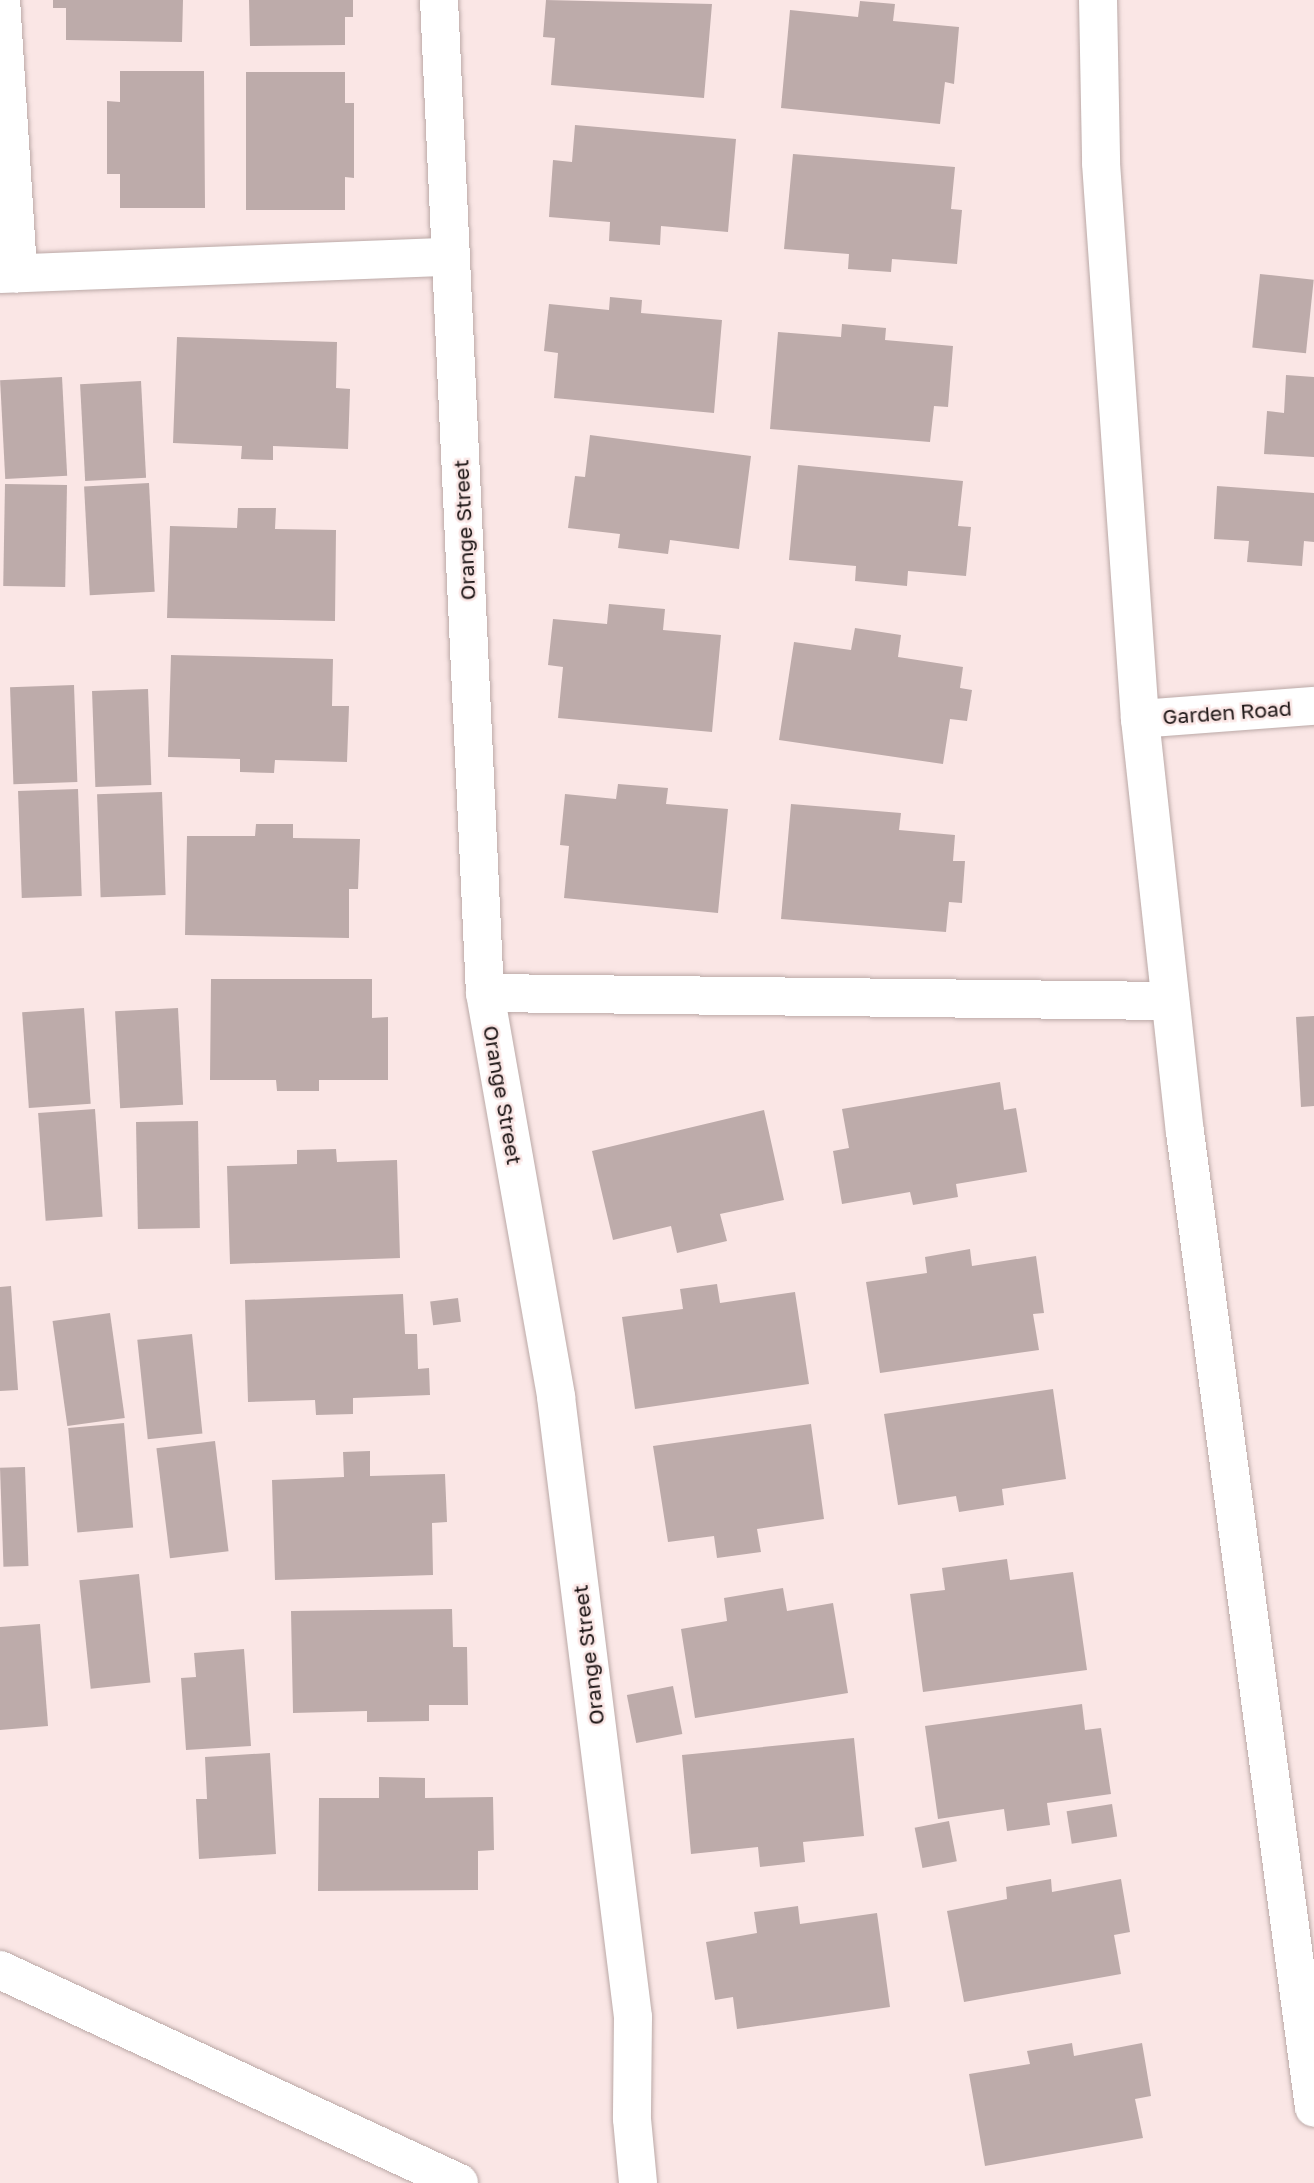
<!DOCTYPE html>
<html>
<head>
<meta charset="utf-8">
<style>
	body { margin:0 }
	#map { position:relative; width:1314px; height:2183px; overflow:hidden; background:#fae6e5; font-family:"Golos Text",sans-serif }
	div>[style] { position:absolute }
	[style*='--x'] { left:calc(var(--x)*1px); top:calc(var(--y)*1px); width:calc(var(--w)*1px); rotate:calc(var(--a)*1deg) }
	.building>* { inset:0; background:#bdabaa; transform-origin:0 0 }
	.roads { filter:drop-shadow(0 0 2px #bba9a7) drop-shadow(0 0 2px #bba9a7) }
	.street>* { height:38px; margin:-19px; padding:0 19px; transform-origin:19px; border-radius:19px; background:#fff }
	.secondary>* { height:38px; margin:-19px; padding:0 19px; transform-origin:19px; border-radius:19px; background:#fff }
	span { translate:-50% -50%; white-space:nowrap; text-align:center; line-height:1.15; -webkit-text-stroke:5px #fae6e5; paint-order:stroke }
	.street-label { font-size:21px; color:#1b1414 }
</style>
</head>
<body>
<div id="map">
	<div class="building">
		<i style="clip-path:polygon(53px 0,183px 0,182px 42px,66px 40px,66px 8px,53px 8px)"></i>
		<i style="clip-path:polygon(249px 0,353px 0,353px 17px,345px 17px,345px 45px,250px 46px)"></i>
		<i style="clip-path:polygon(546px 0,712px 4px,704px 98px,551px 85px,555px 38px,543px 37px)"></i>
		<i style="clip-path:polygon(860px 1px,895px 4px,893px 21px,959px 27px,954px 84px,945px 82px,940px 124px,781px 108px,790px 10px,858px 17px)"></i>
		<i style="clip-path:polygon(120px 71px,204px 71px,205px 208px,120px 208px,120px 174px,107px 174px,107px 101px,120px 102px)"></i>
		<i style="clip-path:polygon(246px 72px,345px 72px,345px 103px,354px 103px,354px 178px,345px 177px,345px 210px,246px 210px)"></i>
		<i style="clip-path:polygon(575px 125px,736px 139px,728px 232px,661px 226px,660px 245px,609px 241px,610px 222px,549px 217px,553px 160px,572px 162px)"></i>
		<i style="clip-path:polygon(793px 154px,955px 167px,951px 209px,962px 210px,957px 264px,892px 259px,891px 272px,848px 269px,849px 254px,784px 249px)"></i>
		<i style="left:1260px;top:274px;width:54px;height:74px;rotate:6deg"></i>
		<i style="clip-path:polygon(610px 297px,642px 300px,641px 313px,722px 320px,714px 413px,554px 398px,558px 353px,544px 351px,549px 304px,609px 310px)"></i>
		<i style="clip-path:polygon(842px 324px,886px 328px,885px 340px,953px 346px,948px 407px,934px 406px,930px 442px,770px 429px,778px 332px,841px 337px)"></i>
		<i style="clip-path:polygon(177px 337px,337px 342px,336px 388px,350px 389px,348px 449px,273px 446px,273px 460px,241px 459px,242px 446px,173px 443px)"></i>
		<i style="clip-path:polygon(1286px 375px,1314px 377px,1314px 457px,1264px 454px,1267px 411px,1284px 413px)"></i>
		<i style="left:62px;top:377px;width:99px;height:62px;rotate:87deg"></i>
		<i style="left:141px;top:381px;width:97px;height:61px;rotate:87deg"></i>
		<i style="clip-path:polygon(590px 435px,751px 456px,739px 549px,670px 540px,668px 554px,618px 548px,620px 534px,568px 528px,575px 476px,585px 477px)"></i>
		<i style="clip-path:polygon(798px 465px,963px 481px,958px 526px,971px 527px,966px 576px,908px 571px,907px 586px,855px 581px,856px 566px,789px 560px)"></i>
		<i style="left:149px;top:483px;width:109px;height:65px;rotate:87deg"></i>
		<i style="left:5px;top:484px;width:62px;height:102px;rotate:1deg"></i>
		<i style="clip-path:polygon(1217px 486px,1314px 493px,1314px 542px,1304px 541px,1302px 566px,1247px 562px,1249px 541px,1214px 539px)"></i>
		<i style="clip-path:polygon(238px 508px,276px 508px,275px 529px,336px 530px,335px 621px,167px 618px,170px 526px,237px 528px)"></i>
		<i style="clip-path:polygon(609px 604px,665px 609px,663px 630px,721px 635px,712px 732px,558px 718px,563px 667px,548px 665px,553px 619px,607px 624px)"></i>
		<i style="clip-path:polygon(855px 628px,901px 635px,898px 657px,963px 667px,960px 688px,972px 690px,967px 721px,950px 719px,943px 764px,779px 740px,794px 642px,851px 650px)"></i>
		<i style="clip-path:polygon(171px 655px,333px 659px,332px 706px,349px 706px,347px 762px,275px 760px,274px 773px,240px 772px,240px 759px,168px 757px)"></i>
		<i style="left:74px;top:685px;width:97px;height:64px;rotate:88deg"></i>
		<i style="left:148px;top:689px;width:96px;height:56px;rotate:88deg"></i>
		<i style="clip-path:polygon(618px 784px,668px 788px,666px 804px,728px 809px,718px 913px,564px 898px,569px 846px,560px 845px,565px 794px,616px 799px)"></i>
		<i style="left:78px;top:789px;width:107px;height:60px;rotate:88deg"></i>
		<i style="left:162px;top:792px;width:103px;height:65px;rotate:88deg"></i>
		<i style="clip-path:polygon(791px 804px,901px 813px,899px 830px,955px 835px,953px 861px,965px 861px,962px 903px,949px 902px,946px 932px,781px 919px)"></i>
		<i style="clip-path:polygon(256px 824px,293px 824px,293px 838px,360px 839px,358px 889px,349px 889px,349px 938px,185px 935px,187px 836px,255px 836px)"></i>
		<i style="clip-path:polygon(211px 979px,372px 979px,372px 1018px,388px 1017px,388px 1080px,319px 1080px,319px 1091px,277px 1091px,276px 1080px,210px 1080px)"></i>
		<i style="left:84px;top:1008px;width:96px;height:62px;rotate:86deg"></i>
		<i style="left:178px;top:1008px;width:97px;height:63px;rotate:87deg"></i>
		<i style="clip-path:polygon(1314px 1016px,1314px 1106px,1301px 1107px,1296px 1017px)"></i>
		<i style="clip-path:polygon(1000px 1082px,1004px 1110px,1016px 1108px,1027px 1172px,956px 1184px,958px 1197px,913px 1205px,910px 1192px,842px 1204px,833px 1151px,849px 1148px,842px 1109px)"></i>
		<i style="left:95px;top:1109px;width:108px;height:57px;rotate:86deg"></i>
		<i style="clip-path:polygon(764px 1110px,784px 1200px,720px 1214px,727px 1241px,677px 1253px,671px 1226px,613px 1240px,592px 1151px)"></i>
		<i style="left:198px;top:1121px;width:107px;height:62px;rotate:89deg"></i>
		<i style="clip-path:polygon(336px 1149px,337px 1162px,397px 1160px,400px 1258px,230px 1264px,227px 1166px,297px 1164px,297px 1150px)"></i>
		<i style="clip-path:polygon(970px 1249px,972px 1266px,1036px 1256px,1044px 1313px,1033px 1314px,1039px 1350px,880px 1373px,866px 1282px,927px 1273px,925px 1257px)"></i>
		<i style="clip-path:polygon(717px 1284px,720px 1303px,795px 1292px,809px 1384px,635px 1409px,622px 1317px,683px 1309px,680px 1289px)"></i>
		<i style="clip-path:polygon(11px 1286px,18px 1390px,0 1391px,0 1287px)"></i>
		<i style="clip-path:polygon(403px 1294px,405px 1334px,417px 1334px,418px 1369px,429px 1368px,430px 1395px,353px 1398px,353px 1414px,316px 1415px,315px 1400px,248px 1402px,245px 1300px)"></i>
		<i style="left:458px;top:1298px;width:24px;height:28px;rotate:83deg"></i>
		<i style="left:110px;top:1313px;width:106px;height:58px;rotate:82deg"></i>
		<i style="left:192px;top:1334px;width:100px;height:55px;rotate:84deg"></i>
		<i style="clip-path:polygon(1053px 1389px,1066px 1479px,1002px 1489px,1004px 1505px,959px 1512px,956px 1496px,898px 1505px,884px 1414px)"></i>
		<i style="left:124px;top:1423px;width:105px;height:56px;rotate:85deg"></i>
		<i style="clip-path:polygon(811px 1424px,824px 1519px,757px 1529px,761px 1552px,717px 1558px,714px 1536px,668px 1542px,653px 1446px)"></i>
		<i style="left:215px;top:1441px;width:111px;height:59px;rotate:83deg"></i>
		<i style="clip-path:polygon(370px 1451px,370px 1476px,445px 1474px,447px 1522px,432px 1523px,433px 1575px,275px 1580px,272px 1480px,344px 1477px,343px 1452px)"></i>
		<i style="left:25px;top:1467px;width:99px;height:25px;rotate:88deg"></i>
		<i style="clip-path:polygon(1007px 1559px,1010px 1580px,1073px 1572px,1087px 1670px,923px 1692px,910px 1594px,945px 1590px,942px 1568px)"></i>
		<i style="left:139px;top:1574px;width:109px;height:60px;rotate:84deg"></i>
		<i style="clip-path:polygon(783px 1588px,787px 1611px,833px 1603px,848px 1693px,695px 1718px,681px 1629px,727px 1621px,724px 1598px)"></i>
		<i style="clip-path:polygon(452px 1609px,453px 1647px,467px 1647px,468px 1705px,429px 1705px,429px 1721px,367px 1722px,367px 1711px,293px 1713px,291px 1611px)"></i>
		<i style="clip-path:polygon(40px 1624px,48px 1726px,0 1730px,0 1627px)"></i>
		<i style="clip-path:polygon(244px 1649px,251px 1746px,186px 1750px,181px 1678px,196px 1677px,194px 1653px)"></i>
		<i style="left:673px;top:1686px;width:49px;height:47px;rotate:79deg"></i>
		<i style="clip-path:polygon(1082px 1704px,1085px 1730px,1101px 1728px,1111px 1794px,1047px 1803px,1050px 1825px,1007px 1831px,1004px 1809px,938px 1819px,925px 1726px)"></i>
		<i style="clip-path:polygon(854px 1738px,864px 1836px,803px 1842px,805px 1862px,760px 1867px,758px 1847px,691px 1854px,682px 1755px)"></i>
		<i style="clip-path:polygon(270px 1753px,276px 1854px,199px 1859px,196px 1799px,207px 1799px,205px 1757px)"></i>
		<i style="clip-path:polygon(379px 1777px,425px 1778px,425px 1798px,493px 1797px,494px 1850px,478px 1851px,478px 1890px,318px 1891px,319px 1798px,379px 1798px)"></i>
		<i style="left:1112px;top:1804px;width:33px;height:46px;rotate:81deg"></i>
		<i style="left:949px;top:1821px;width:41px;height:35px;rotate:79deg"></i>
		<i style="clip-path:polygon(1051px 1879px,1052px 1892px,1121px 1879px,1130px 1932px,1114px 1935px,1121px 1974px,964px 2002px,947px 1911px,1007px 1899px,1006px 1887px)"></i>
		<i style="clip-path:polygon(798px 1906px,800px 1924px,877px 1913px,890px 2007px,737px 2029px,733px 1997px,715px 2000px,706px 1942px,757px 1933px,754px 1912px)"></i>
		<i style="clip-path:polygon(1072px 2043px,1074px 2056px,1142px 2043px,1151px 2096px,1135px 2099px,1143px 2138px,985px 2166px,969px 2074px,1030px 2064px,1027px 2051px)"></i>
	</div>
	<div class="roads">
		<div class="street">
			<i style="--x:1;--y:0;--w:274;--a:86.4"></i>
			<i style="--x:439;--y:0;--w:994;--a:87.35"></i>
			<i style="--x:485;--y:993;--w:410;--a:80"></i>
			<i style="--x:556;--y:1397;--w:625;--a:82.92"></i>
			<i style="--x:633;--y:2017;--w:102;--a:90.6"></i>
			<i style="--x:632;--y:2119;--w:64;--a:84.6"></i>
			<i style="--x:0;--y:274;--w:449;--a:-2.2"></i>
			<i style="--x:1140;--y:719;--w:174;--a:-4.3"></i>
			<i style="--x:485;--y:993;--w:684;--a:0.67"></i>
		</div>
		<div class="secondary">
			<i style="--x:1098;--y:0;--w:163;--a:88.9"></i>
			<i style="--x:1101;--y:163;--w:557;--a:85.99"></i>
			<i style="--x:1140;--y:719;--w:415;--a:83.8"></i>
			<i style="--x:1185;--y:1132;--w:984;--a:82.47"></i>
			<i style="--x:0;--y:1970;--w:506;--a:24.89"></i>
		</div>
	</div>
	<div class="street-label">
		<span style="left:464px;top:530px;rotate:-93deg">Orange Street</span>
		<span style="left:1227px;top:712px;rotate:-4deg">Garden Road</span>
		<span style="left:503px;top:1095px;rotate:80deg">Orange Street</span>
		<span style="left:588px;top:1655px;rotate:-97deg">Orange Street</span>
	</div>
</div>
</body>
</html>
